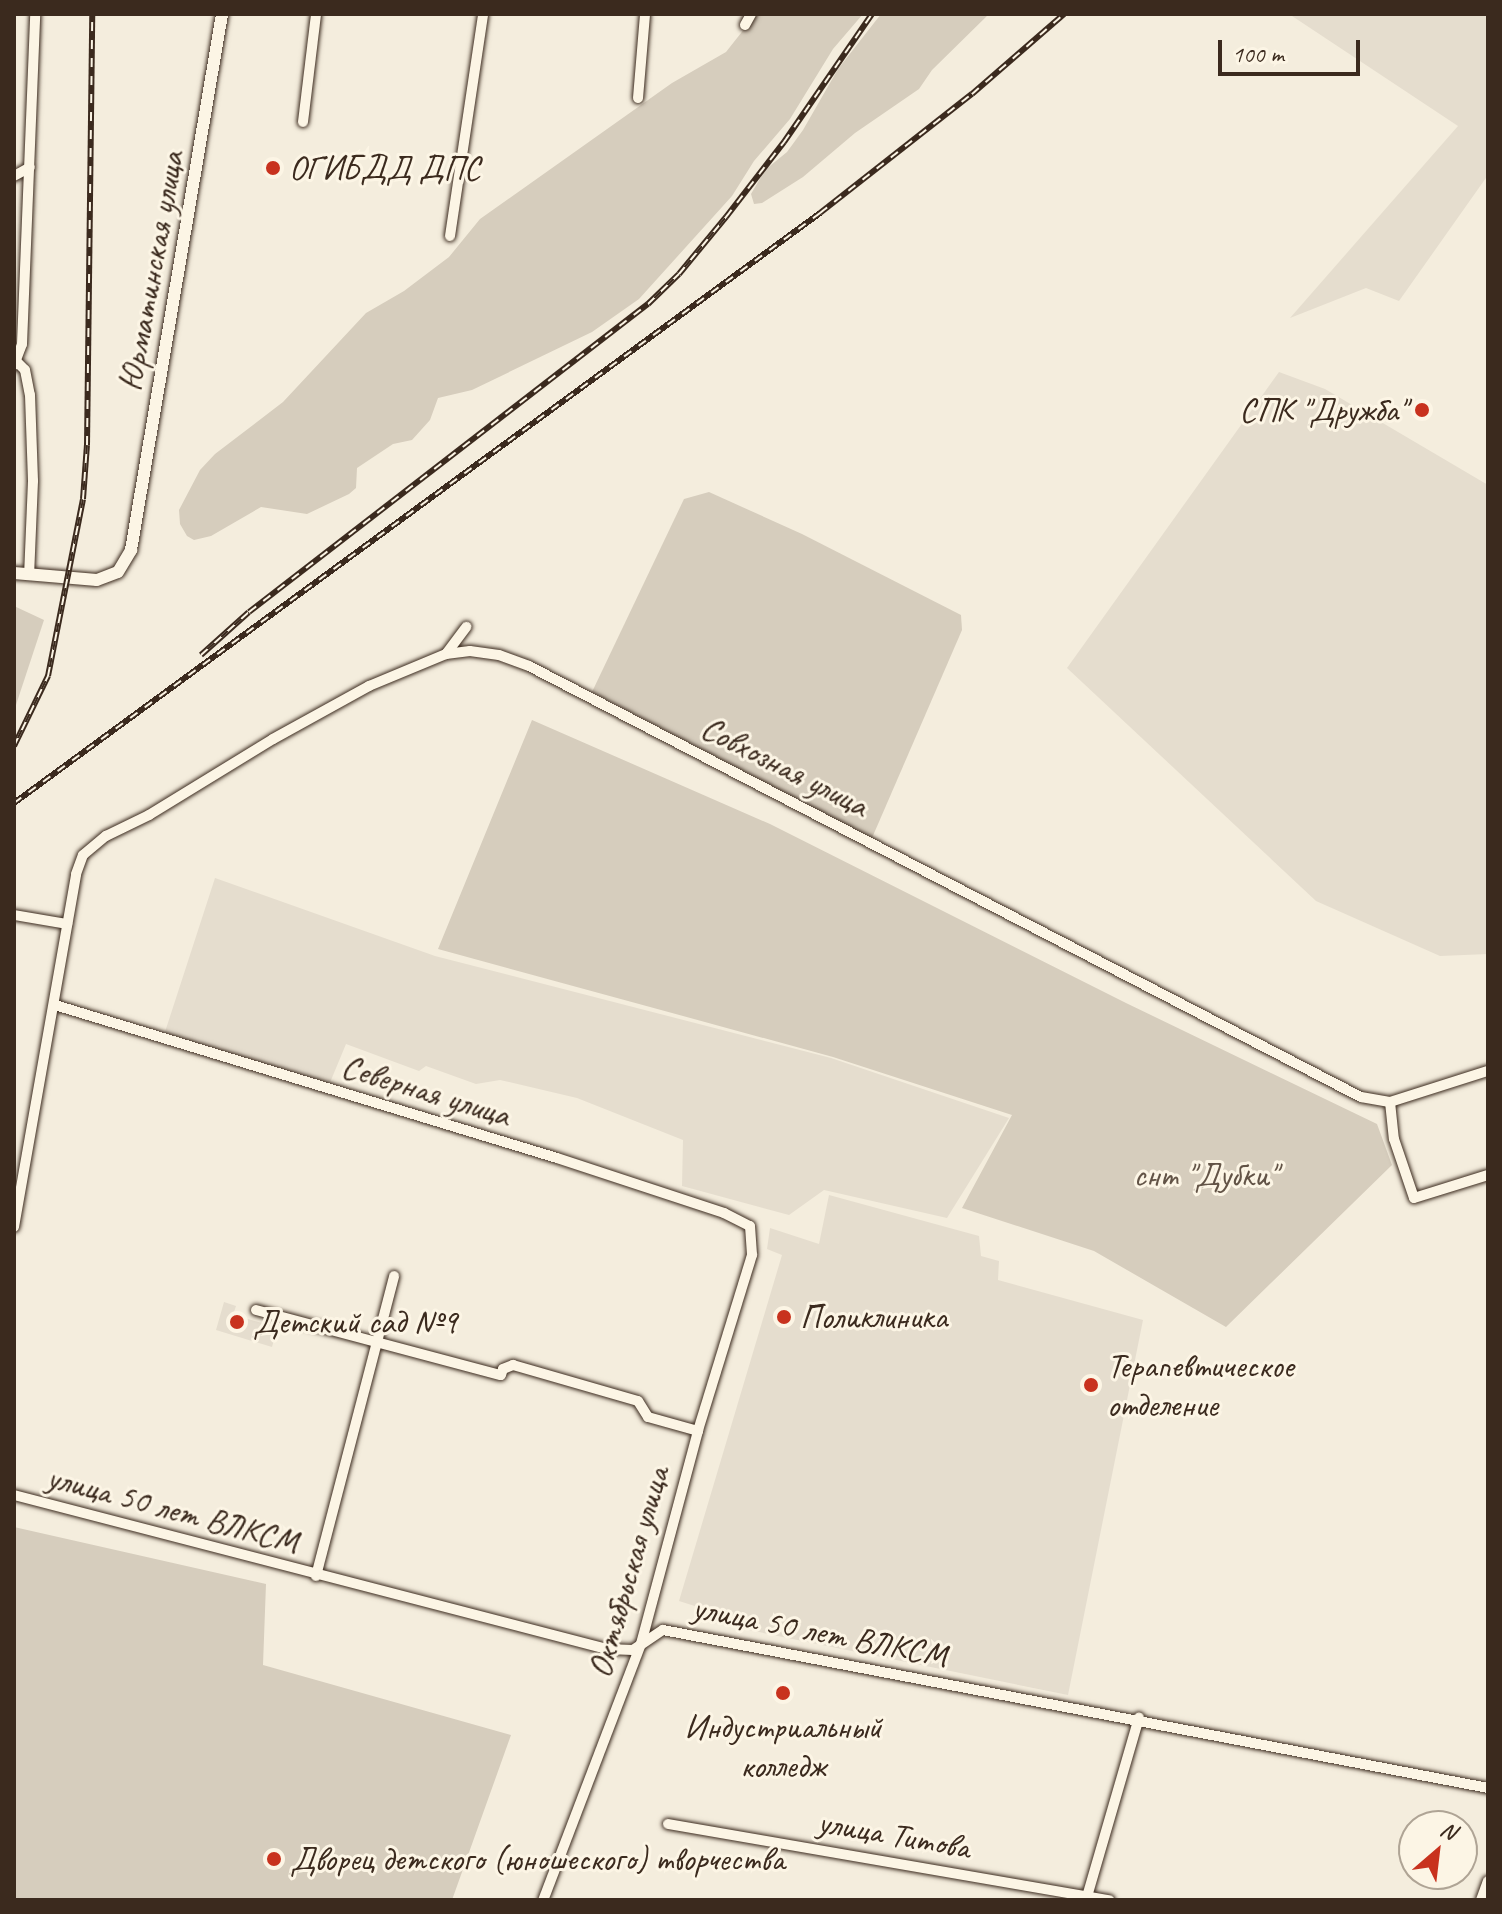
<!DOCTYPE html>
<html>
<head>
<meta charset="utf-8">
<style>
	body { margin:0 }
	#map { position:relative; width:1502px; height:1914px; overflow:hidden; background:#f4eddd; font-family:Caveat,sans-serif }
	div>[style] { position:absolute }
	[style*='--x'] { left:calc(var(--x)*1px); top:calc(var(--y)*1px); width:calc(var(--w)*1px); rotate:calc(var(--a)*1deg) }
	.built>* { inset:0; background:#e5ddce }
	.green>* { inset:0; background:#d6cdbd }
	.roads { filter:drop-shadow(0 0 2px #3b2a1e) drop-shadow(0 0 2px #3b2a1e) }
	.minor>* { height:10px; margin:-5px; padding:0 5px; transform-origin:5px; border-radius:5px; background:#fcf5e5 }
	.major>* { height:12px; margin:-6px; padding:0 6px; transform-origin:6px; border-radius:6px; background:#fcf5e5 }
	.rail>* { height:6px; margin-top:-3px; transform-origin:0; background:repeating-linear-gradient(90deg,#fcf5e5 0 9px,#3b2a1e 0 18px); box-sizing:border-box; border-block:2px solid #3b2a1e }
	.dots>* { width:22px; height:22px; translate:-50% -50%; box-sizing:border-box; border:4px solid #fcf5e5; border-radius:50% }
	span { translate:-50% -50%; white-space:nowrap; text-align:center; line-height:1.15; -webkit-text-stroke:6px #fcf5e5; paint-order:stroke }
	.poi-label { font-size:34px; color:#3b2a1e }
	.left { translate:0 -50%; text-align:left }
	.right { translate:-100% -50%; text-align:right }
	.street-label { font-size:34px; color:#3b2a1e }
	.park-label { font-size:34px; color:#625346 }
	.frame { position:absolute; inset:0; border:16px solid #3b2a1e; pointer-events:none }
	.north { position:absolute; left:1398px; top:1810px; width:80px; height:80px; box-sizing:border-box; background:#fcf5e5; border:2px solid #afa495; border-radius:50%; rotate:28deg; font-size:22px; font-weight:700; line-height:32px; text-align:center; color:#3b2a1e }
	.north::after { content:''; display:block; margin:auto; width:28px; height:36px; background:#c8321e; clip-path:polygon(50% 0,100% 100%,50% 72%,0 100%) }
	.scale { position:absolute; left:1218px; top:40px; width:142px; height:36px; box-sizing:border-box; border:4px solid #3b2a1e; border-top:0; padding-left:10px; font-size:24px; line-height:28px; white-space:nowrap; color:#3b2a1e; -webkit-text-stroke:6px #fcf5e5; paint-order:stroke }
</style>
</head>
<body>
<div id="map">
	<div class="built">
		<i style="clip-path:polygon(1289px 14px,1488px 14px,1488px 175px,1399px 301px,1366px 288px,1290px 318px,1458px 126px)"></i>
		<i style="clip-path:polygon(1279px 372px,1325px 389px,1488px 485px,1488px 954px,1440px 956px,1316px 901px,1067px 668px)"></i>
		<i style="clip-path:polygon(215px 878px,435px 956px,831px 1058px,1009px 1118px,947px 1218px,824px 1190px,789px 1215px,682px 1186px,683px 1140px,577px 1098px,500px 1080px,476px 1084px,426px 1066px,419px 1071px,346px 1044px,329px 1085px,164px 1035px)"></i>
		<i style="clip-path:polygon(829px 1195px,979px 1236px,981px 1256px,999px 1261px,998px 1280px,1143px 1320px,1068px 1695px,695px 1619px,698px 1607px,679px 1601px,782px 1255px,767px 1249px,770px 1228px,819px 1244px)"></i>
		<i style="clip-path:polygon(224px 1302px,236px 1306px,233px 1315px,266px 1324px,269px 1316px,280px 1319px,272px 1347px,216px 1330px)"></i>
	</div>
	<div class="green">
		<i style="clip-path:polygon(756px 14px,863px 14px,833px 49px,790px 119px,754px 161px,732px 196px,639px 299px,592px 332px,472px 390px,438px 398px,430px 420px,412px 440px,393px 444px,357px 468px,356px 488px,349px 494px,307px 514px,261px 507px,211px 536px,194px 540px,187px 536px,180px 524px,179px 510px,200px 470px,215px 454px,283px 402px,366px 313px,404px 291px,449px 257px,480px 219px,672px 83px,726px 52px)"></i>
		<i style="clip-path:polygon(881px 14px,989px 14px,932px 70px,919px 89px,855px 133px,803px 177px,762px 203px,754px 204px,751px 194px,765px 170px,787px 152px,803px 130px,838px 69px)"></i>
		<i style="clip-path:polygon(709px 492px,802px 534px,961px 615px,962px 630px,872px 838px,592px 692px,684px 499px)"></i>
		<i style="clip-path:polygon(14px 606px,44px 620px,14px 711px)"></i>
		<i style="clip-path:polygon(532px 720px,770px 824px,1126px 1003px,1377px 1124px,1392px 1165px,1226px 1327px,1094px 1251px,962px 1208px,1012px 1115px,833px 1057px,438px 949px)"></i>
		<i style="clip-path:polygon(14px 1527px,266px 1584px,263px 1665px,511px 1735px,452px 1900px,14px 1900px)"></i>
	</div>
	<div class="roads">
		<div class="minor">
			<i style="--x:745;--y:25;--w:13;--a:-61"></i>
			<i style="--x:638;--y:98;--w:84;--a:-85.2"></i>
			<i style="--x:303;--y:122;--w:109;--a:-83.1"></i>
			<i style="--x:14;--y:176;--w:18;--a:-29"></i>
			<i style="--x:450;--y:236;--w:224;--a:-81.5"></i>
			<i style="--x:17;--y:362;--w:11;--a:45"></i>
			<i style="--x:25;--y:370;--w:25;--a:79"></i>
			<i style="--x:30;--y:395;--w:86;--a:88"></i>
			<i style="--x:33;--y:481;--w:94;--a:92.4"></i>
			<i style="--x:14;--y:365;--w:22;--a:-69"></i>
			<i style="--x:22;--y:344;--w:330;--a:-87.7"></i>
			<i style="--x:446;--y:654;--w:34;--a:-53"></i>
			<i style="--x:14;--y:915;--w:54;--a:9.6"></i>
			<i style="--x:55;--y:1005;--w:525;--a:16.95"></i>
			<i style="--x:557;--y:1158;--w:176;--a:18.2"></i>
			<i style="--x:724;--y:1213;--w:29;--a:27"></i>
			<i style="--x:750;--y:1226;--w:29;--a:86"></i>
			<i style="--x:752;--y:1255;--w:184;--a:107.1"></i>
			<i style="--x:698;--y:1431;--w:220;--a:105"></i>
			<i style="--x:641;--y:1644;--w:274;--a:110.9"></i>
			<i style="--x:1390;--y:1102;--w:37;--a:84"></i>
			<i style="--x:1394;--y:1139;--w:62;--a:71.3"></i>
			<i style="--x:1414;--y:1198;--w:77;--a:-17.3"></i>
			<i style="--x:14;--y:1227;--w:358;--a:-80"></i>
			<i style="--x:76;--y:874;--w:20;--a:-70"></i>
			<i style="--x:83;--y:855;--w:30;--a:-40"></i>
			<i style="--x:106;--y:836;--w:48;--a:-26"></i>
			<i style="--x:149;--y:815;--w:145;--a:-31.5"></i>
			<i style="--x:273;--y:739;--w:110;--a:-28.9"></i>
			<i style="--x:369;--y:686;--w:83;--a:-22.6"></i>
			<i style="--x:446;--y:654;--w:24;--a:-7"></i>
			<i style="--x:470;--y:651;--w:29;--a:8"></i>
			<i style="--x:499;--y:655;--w:32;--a:20"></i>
			<i style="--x:529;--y:666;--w:937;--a:27.39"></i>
			<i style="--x:1361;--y:1097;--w:29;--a:10"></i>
			<i style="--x:1390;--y:1102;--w:103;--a:-17.6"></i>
			<i style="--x:256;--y:1310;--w:253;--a:14.9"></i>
			<i style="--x:501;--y:1375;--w:6;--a:-72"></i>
			<i style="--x:503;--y:1369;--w:11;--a:-22"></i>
			<i style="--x:513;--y:1365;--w:130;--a:16.1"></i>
			<i style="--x:638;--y:1401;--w:19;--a:58"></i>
			<i style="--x:648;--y:1417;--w:52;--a:15.6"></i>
			<i style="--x:14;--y:1495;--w:613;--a:14.56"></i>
			<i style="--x:607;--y:1649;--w:26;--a:2"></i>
			<i style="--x:633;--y:1650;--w:36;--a:-34"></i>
			<i style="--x:663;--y:1630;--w:840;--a:10.84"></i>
			<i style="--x:316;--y:1576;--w:310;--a:-75.4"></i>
			<i style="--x:668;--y:1824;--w:448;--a:9.8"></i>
			<i style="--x:1086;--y:1900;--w:190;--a:-73.8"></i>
			<i style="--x:1481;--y:1900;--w:20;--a:-70"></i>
		</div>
		<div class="major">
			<i style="--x:14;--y:573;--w:83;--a:4.8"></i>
			<i style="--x:97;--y:580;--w:22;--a:-21"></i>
			<i style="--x:118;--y:572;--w:26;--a:-59"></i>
			<i style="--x:131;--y:550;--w:544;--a:-80.36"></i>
		</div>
	</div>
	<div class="rail">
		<i style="--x:201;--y:655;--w:64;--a:-41.9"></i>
		<i style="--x:249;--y:612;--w:504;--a:-37.67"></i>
		<i style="--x:648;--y:304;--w:43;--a:-44.1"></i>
		<i style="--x:679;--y:274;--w:74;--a:-50.5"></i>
		<i style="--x:726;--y:217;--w:95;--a:-52.3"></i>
		<i style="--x:784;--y:142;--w:155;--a:-55.5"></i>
		<i style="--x:14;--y:746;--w:78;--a:-64.1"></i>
		<i style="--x:48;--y:676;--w:180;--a:-78.8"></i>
		<i style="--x:83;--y:499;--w:54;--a:-85.8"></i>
		<i style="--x:87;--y:445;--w:431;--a:-89.3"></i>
		<i style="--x:14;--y:803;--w:999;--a:-36.2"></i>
		<i style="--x:820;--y:213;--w:193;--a:-38.1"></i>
		<i style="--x:972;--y:94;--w:122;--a:-41"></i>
	</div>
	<div class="dots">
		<i style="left:273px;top:168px;background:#c8321e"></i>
		<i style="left:1422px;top:410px;background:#c8321e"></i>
		<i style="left:784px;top:1317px;background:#c8321e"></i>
		<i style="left:237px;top:1322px;background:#c8321e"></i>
		<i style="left:1091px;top:1385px;background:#c8321e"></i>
		<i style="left:783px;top:1693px;background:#c8321e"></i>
		<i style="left:274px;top:1859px;background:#c8321e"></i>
	</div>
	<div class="poi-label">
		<span class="left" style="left:289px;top:168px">ОГИБДД ДПС</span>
		<span class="right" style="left:1406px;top:410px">СПК "Дружба"</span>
		<span class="left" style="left:800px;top:1317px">Поликлиника</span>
		<span class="left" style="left:253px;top:1322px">Детский сад №9</span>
		<span class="left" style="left:1107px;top:1385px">Терапевтическое<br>отделение</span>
		<span style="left:783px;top:1746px">Индустриальный<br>колледж</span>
		<span class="left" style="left:290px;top:1859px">Дворец детского (юношеского) творчества</span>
	</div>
	<div class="street-label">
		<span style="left:151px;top:271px;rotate:-80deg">Юрматинская улица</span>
		<span style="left:785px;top:766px;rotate:27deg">Совхозная улица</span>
		<span style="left:426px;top:1090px;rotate:17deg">Северная улица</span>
		<span style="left:173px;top:1509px;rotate:15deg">улица 50 лет ВЛКСМ</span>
		<span style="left:628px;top:1572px;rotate:-74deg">Октябрьская улица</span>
		<span style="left:820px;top:1631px;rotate:11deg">улица 50 лет ВЛКСМ</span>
		<span style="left:894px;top:1834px;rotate:10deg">улица Титова</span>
	</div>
	<div class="park-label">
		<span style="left:1205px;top:1175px">снт "Дубки"</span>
	</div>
	<div class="frame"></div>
	<div class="north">N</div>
	<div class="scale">100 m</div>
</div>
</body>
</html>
